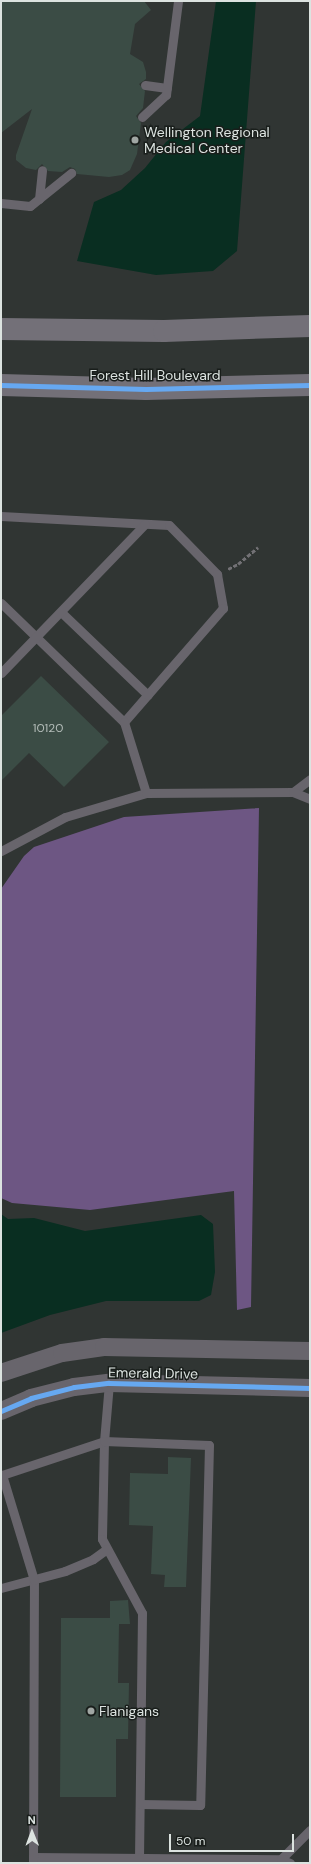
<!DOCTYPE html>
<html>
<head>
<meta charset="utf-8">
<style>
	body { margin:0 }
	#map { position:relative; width:311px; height:1864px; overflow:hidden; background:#303533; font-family:"DM Sans",sans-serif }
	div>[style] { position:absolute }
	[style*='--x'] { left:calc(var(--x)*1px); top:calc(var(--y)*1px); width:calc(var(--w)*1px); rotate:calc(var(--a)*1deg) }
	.forest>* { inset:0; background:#6d5683 }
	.water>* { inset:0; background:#092e21 }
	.building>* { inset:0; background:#3b4c45 }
	.path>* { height:2.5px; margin-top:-1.25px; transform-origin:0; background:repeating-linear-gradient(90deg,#727175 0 4px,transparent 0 6px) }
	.lane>* { height:9px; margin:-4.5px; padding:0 4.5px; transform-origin:4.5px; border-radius:4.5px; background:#68656c }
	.street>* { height:18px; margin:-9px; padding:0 9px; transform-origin:9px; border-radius:9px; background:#68656c }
	.secondary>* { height:22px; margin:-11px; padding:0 11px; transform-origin:11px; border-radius:11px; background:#737078 }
	.cycleway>* { height:5px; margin:-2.5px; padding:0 2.5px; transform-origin:2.5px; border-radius:2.5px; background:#66a8f1 }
	.dots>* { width:11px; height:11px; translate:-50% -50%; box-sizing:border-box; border:2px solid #191e1b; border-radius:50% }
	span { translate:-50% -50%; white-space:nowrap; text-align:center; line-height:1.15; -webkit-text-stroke:3px #191e1b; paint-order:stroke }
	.number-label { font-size:12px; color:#b4bdb9 }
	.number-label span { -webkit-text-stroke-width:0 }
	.poi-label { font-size:14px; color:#dce3e0 }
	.left { translate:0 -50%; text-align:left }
	.street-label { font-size:14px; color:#dce3e0 }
	.frame { position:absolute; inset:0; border:2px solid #dce3e0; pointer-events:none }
	.north { position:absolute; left:12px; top:1812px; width:40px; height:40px; -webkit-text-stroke:3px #191e1b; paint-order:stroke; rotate:359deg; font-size:11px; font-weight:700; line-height:16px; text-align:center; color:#dce3e0 }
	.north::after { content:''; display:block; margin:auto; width:14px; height:18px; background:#dce3e0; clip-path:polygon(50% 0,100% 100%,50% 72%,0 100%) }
	.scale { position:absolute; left:169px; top:1834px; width:125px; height:18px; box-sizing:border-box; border:2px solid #dce3e0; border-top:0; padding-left:5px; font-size:12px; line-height:14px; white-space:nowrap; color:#dce3e0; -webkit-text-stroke:3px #191e1b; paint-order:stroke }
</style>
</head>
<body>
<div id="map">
	<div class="forest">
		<i style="clip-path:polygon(259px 808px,251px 1307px,237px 1310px,234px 1191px,90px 1210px,12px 1203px,1px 1198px,1px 889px,24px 856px,34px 847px,124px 817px)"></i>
	</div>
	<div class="water">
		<i style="clip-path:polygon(216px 1px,256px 1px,237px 251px,213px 271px,156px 275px,77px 261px,94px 202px,121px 190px,145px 168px,166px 142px,200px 116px)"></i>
		<i style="clip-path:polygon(1px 1214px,8px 1219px,34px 1218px,85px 1231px,201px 1215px,213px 1224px,215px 1272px,211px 1295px,199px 1301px,106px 1301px,50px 1315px,1px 1333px)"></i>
	</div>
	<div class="building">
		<i style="clip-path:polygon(1px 1px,144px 1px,151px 10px,135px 24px,130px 54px,143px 62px,146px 72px,146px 79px,139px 84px,145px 91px,143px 108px,136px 116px,141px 123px,137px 154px,130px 170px,122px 175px,109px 177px,77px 174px,75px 169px,70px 167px,62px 172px,48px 171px,42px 164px,36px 170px,26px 168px,16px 160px,16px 155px,32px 109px,1px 133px)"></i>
		<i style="clip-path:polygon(41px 676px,109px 742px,64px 787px,29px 753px,1px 781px,1px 716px)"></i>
		<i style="clip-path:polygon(168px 1457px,191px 1458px,186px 1587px,164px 1587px,165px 1575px,151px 1574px,153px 1526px,129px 1525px,130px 1473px,168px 1474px)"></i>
		<i style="clip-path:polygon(128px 1600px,130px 1624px,119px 1624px,118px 1683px,129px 1683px,128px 1739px,116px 1739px,116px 1797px,60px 1797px,61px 1618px,110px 1618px,110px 1601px)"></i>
	</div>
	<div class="path">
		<i style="--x:228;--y:569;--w:11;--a:-27"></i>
		<i style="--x:238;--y:564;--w:26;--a:-40"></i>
	</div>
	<div class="lane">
		<i style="--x:145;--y:85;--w:22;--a:8"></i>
		<i style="--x:142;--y:117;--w:33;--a:-43"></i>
		<i style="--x:166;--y:95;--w:95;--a:-82.7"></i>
		<i style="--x:39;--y:199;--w:29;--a:-84"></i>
		<i style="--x:1;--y:203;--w:29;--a:6"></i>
		<i style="--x:30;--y:206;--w:53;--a:-38.8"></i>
		<i style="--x:1;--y:516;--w:168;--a:3.1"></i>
		<i style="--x:169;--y:525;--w:69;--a:45.6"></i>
		<i style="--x:217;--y:574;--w:35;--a:80"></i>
		<i style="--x:223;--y:608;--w:151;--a:131"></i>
		<i style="--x:1;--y:603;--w:171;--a:44.1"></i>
		<i style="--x:124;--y:722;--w:74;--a:72.8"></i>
		<i style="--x:61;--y:612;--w:120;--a:43.7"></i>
		<i style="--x:1;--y:673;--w:207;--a:-46"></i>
		<i style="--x:293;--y:792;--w:21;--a:-37"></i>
		<i style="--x:1;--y:851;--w:72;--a:-28"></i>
		<i style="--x:65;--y:817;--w:84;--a:-16.5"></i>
		<i style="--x:146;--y:793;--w:147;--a:-0.4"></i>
		<i style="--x:293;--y:792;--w:18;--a:22"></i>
		<i style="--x:109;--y:1383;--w:58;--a:94.9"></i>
		<i style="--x:104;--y:1441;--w:98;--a:91.2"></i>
		<i style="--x:102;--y:1539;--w:84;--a:61.6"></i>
		<i style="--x:142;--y:1613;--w:250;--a:90.7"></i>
		<i style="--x:1;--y:1588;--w:66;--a:-14.9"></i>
		<i style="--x:65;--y:1571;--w:30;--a:-23"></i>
		<i style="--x:93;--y:1559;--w:17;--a:-36"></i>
		<i style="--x:33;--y:1857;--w:248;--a:0.5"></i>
		<i style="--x:281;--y:1859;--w:10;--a:24"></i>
		<i style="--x:281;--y:1859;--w:41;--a:-45"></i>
		<i style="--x:33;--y:1863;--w:283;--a:-89.8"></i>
		<i style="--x:34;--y:1580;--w:110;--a:-106.9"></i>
		<i style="--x:2;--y:1475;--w:108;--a:-18.4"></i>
		<i style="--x:104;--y:1441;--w:105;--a:2.2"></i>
		<i style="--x:209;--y:1445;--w:360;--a:91.4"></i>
		<i style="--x:200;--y:1805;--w:60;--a:-179"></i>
	</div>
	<div class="street">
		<i style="--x:1;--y:1373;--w:64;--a:-18.2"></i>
		<i style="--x:62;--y:1353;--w:42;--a:-8.1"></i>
		<i style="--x:104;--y:1347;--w:206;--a:1.1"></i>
		<i style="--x:1;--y:1411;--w:33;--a:-23"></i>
		<i style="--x:31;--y:1398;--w:44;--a:-14.3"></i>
		<i style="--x:74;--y:1387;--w:35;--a:-7"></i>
		<i style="--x:109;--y:1383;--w:201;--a:1.4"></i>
	</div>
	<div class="secondary">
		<i style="--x:1;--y:329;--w:163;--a:0.7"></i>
		<i style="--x:164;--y:331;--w:146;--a:-2"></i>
		<i style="--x:1;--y:385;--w:145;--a:1.6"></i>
		<i style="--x:146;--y:389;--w:164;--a:-1.4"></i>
	</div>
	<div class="cycleway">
		<i style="--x:1;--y:385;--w:145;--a:1.6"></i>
		<i style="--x:146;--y:389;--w:164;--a:-1.4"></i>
		<i style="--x:1;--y:1411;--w:33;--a:-23"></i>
		<i style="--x:31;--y:1398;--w:44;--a:-14.3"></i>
		<i style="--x:74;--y:1387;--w:35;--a:-7"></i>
		<i style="--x:109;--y:1383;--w:201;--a:1.4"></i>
	</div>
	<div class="dots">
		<i style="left:135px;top:140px;background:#a0a6a3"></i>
		<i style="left:91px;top:1711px;background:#a0a6a3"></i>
	</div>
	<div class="number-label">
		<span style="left:48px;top:729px">10120</span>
	</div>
	<div class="poi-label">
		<span class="left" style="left:144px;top:140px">Wellington Regional<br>Medical Center</span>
		<span class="left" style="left:99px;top:1711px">Flanigans</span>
	</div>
	<div class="street-label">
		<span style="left:155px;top:375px">Forest Hill Boulevard</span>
		<span style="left:153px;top:1373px;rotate:1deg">Emerald Drive</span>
	</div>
	<div class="frame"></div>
	<div class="north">N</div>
	<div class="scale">50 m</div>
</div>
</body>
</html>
